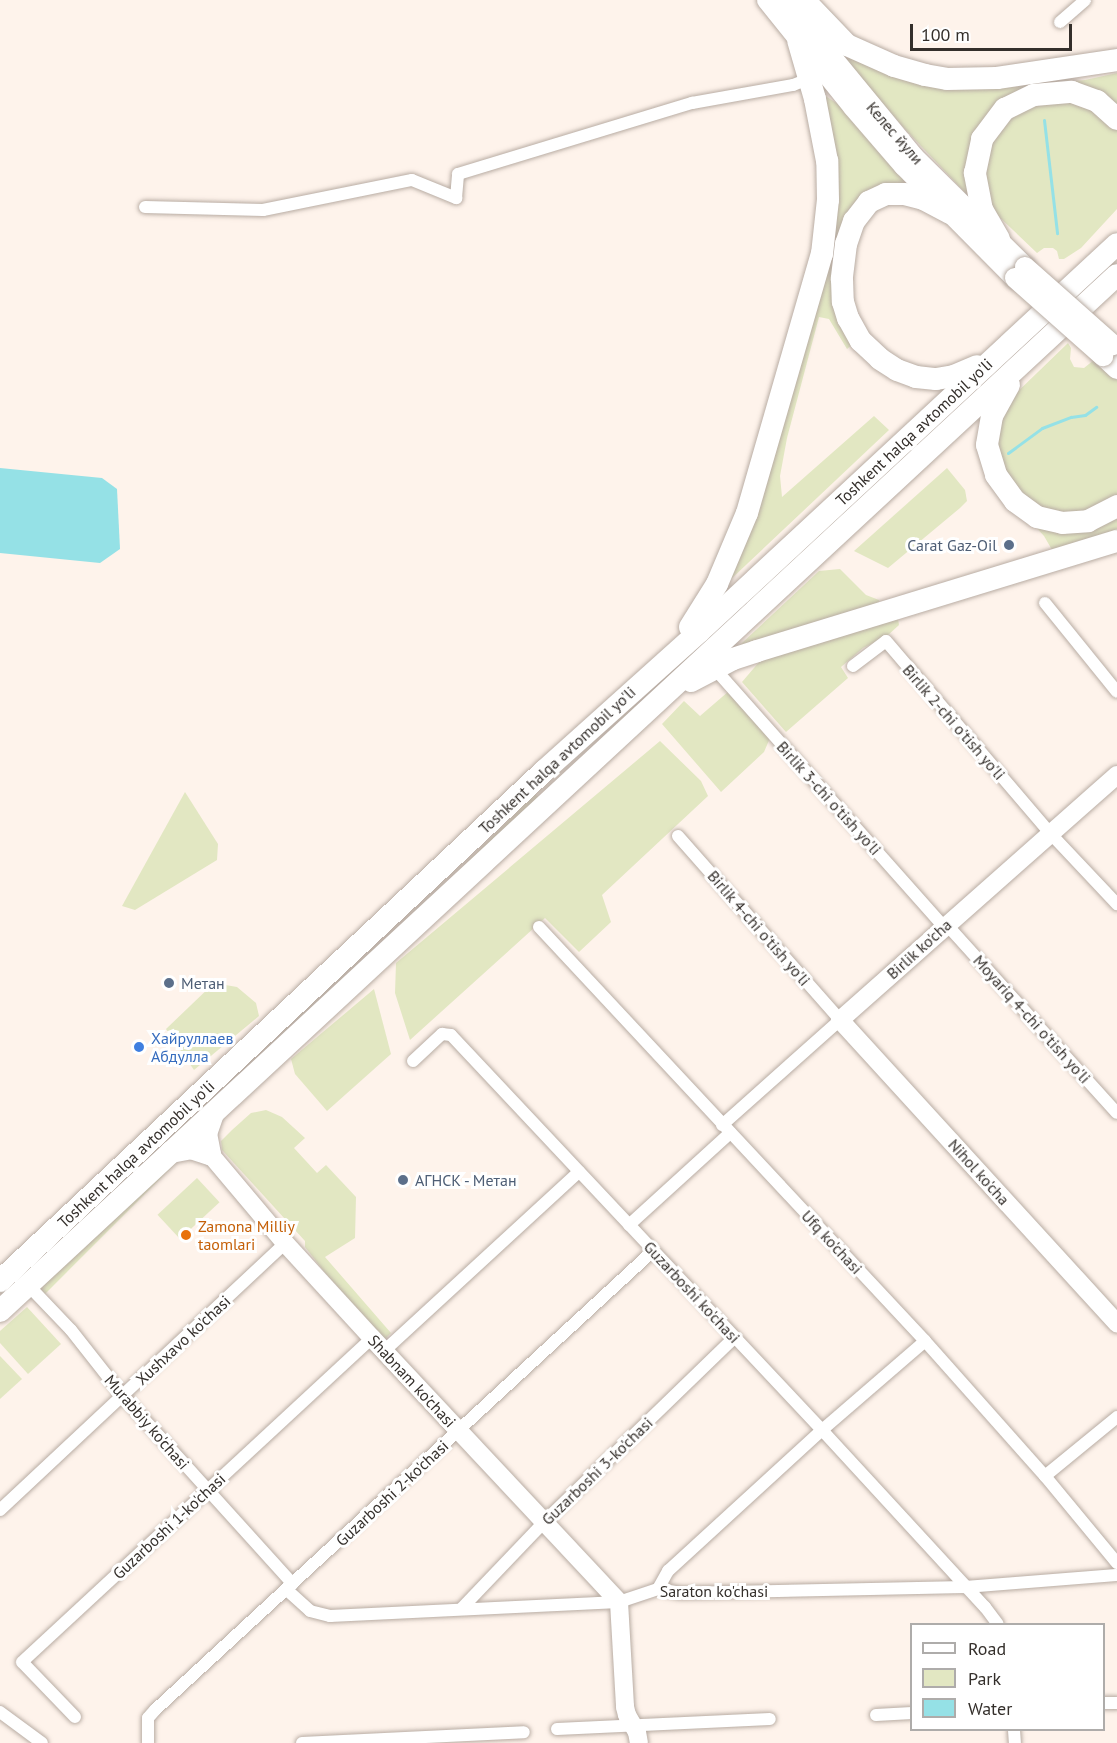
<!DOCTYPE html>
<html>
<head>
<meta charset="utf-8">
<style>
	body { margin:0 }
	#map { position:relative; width:1117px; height:1743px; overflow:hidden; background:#fef3eb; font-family:"PT Sans",sans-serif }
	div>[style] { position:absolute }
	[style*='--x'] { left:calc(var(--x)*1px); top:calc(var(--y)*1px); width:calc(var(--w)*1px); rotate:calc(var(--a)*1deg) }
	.green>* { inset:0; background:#e2e7c2; transform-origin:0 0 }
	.water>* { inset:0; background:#95e1e6 }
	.stream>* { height:3px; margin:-1.5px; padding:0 1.5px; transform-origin:1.5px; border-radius:1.5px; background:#95e1e6 }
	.roads { filter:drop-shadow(0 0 2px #b8aca3) drop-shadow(0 0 2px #b8aca3) }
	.street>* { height:12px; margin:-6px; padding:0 6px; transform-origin:6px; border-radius:6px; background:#fff }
	.secondary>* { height:18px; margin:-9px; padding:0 9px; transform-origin:9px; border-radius:9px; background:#fff }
	.primary>* { height:20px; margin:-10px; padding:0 10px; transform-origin:10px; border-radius:10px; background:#fff }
	.highway>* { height:22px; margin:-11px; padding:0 11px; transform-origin:11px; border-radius:11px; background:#fff }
	.bridges { filter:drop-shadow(0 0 2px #b8aca3) drop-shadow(0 0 2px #b8aca3) }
	.primary-bridge>* { height:20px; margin:-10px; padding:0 10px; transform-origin:10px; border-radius:10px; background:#fff }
	.dots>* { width:16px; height:16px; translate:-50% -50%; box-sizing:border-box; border:3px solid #fff; border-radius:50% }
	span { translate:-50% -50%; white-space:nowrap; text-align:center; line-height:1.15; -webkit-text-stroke:6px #fff; paint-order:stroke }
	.street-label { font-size:16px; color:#342f2b }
	.service-label { font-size:16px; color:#4e5e75 }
	.right { translate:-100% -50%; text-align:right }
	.left { translate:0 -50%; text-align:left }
	.shop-label { font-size:16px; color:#366cbe }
	.food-label { font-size:16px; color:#c56008 }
	.legend { position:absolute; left:910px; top:1623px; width:195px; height:108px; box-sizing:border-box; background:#fff; border:2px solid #aeacaa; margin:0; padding:8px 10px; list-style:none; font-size:18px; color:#342f2b }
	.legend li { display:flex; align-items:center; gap:12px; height:30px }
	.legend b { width:30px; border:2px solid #aeacaa }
	.scale { position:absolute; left:910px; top:24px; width:162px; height:27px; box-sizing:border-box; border:3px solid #342f2b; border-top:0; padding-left:8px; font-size:18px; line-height:21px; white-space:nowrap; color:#342f2b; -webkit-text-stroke:4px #fff; paint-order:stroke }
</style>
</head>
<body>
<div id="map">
	<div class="green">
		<i style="clip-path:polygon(849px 54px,999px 88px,1085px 80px,1117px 73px,1117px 105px,1102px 94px,1001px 105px,972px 200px,903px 127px,845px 61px)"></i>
		<i style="clip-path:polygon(819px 92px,838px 104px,917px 192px,850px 217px,854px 343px,847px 349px,829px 319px,819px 317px,787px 438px,780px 476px,782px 497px,874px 416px,889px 430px,730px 580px,821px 289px)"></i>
		<i style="clip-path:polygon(1045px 98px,1092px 106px,1117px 129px,1117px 209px,1081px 248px,1064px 259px,1059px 259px,1057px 251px,1053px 248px,1044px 248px,1037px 253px,993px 211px,986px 192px,985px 143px,993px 129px)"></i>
		<i style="clip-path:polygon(1068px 343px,1071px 348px,1070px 359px,1074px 367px,1084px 368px,1094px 360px,1117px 380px,1117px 497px,1093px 510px,1065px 514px,1044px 509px,1025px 497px,1004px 470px,993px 437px,1008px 401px)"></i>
		<i style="clip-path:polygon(947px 468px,965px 490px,967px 501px,960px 508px,888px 568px,854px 551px)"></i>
		<i style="clip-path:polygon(1117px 517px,1117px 537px,1055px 555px,1044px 536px,1033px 524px)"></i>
		<i style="clip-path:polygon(840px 569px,866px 595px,879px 600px,880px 608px,727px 657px,819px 571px)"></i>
		<i style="clip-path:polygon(898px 619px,899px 625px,887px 636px,863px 648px,841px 667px,848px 678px,786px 732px,742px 682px,766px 654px)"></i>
		<i style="clip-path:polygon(729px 691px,770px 738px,764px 752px,721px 792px,662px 724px,684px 701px,700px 716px)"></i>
		<i style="clip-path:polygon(660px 741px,701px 781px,708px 796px,602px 895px,611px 922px,579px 952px,545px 918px,410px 1040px,395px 993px,396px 963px)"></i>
		<i style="clip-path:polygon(185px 792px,218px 844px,217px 860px,135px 910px,122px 906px)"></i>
		<i style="left:535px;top:794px;width:7px;height:701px;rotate:45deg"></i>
		<i style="clip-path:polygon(214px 983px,237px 987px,256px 1003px,259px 1016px,194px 1070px,166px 1029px)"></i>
		<i style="clip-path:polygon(374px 989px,391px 1054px,327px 1111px,295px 1074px,291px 1059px)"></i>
		<i style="clip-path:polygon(266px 1110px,282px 1117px,305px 1138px,294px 1148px,317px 1173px,326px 1165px,356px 1197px,355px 1238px,325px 1257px,391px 1333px,385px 1339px,326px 1274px,305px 1247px,305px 1241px,222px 1150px,221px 1141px,232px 1130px,251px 1113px)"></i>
		<i style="left:197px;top:1178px;width:33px;height:54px;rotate:47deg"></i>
		<i style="clip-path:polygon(27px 1307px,61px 1344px,28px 1374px,0 1343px,0 1331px)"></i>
		<i style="clip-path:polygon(0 1356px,22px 1379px,0 1399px)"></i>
	</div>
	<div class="water">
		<i style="clip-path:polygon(0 468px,102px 478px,117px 489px,120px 549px,100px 563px,0 553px)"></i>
	</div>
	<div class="stream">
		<i style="--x:1044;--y:120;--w:114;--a:83.4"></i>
		<i style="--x:1008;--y:453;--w:42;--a:-36.3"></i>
		<i style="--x:1042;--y:428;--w:31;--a:-21"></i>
		<i style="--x:1071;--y:417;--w:14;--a:-8"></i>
		<i style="--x:1085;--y:415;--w:14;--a:-36"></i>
	</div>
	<div class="roads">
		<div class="street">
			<i style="--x:1060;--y:22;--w:33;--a:-41"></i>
			<i style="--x:145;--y:207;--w:118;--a:1.5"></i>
			<i style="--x:263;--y:210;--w:152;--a:-11.4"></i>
			<i style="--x:412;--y:180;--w:48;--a:22.2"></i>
			<i style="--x:456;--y:198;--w:24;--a:-85"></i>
			<i style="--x:458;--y:174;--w:245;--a:-16.9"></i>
			<i style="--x:692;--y:103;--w:103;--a:-10.1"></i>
			<i style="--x:793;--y:85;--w:17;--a:-21"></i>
			<i style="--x:1045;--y:603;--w:114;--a:51"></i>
			<i style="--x:853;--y:666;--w:41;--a:-37.1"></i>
			<i style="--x:886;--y:641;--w:253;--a:49.5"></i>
			<i style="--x:1050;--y:833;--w:98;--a:46.7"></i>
			<i style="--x:715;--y:669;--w:345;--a:48.4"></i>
			<i style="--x:678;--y:836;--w:245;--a:48.6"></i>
			<i style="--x:840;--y:1020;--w:158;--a:138.3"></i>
			<i style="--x:947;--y:925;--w:253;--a:47.9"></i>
			<i style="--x:539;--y:927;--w:566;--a:47"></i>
			<i style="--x:925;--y:1341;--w:181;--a:48.4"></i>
			<i style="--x:1045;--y:1476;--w:113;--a:50.4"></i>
			<i style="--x:413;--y:1061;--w:40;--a:-43"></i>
			<i style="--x:442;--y:1034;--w:9;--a:6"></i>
			<i style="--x:451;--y:1035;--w:542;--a:46.79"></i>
			<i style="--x:822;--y:1430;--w:241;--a:47.4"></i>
			<i style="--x:985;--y:1607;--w:21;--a:53"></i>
			<i style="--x:629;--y:1225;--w:137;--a:-42.3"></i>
			<i style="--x:28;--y:1285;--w:62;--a:46.3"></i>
			<i style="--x:71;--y:1330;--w:84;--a:51.8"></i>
			<i style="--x:123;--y:1396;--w:253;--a:47.9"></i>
			<i style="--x:384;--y:1351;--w:265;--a:-42.6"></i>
			<i style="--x:1045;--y:1476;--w:93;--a:-39.3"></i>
			<i style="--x:0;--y:1510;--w:391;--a:-43.1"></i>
			<i style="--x:658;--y:1589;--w:21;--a:-61"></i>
			<i style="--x:668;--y:1571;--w:209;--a:-42.5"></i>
			<i style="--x:822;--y:1430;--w:136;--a:-40.8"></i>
			<i style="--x:287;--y:1590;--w:31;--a:42"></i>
			<i style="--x:310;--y:1611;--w:21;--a:14"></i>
			<i style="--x:330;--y:1616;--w:289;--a:-2.8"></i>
			<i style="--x:619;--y:1602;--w:41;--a:-18.4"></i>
			<i style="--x:658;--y:1589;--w:23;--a:10"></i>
			<i style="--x:681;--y:1593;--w:284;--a:-1.2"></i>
			<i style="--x:965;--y:1587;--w:152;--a:-4.5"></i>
			<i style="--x:462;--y:1608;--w:120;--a:-46.3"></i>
			<i style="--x:545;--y:1521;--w:264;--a:-44.1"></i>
			<i style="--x:1104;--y:1703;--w:13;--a:0"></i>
			<i style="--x:0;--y:1712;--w:52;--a:36.4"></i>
			<i style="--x:876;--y:1715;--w:36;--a:-3"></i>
			<i style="--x:75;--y:1717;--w:76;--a:-133.9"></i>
			<i style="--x:22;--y:1662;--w:477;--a:-42.8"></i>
			<i style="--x:557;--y:1729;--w:213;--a:-2.7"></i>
			<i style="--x:1014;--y:1730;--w:13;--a:86"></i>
			<i style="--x:148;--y:1743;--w:25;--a:-90"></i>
			<i style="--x:148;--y:1718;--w:11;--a:-49"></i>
			<i style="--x:155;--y:1710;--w:677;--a:-42.67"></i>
			<i style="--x:302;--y:1743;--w:222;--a:-2.8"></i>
		</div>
		<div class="secondary">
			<i style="--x:1117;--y:775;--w:370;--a:138.5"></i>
			<i style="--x:840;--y:1020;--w:411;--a:47.6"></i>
			<i style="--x:210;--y:1154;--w:116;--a:49.9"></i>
			<i style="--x:285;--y:1243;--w:129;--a:47.5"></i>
			<i style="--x:372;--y:1338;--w:362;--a:46.9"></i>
			<i style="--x:619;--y:1602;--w:105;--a:86.7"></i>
			<i style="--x:625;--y:1707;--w:8;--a:76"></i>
			<i style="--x:627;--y:1715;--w:20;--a:60"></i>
			<i style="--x:637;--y:1732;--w:11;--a:80"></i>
		</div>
		<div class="primary">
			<i style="--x:767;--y:0;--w:137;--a:51.2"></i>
			<i style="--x:853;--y:107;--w:78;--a:49.2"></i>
			<i style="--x:904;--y:166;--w:158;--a:45.3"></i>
			<i style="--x:785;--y:0;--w:203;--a:50.6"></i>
			<i style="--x:914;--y:157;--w:156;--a:44.7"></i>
			<i style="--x:1103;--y:356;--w:19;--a:43"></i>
		</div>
		<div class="highway">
			<i style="--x:804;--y:0;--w:62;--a:46.3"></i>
			<i style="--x:847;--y:45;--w:51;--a:24.1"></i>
			<i style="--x:894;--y:66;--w:32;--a:16"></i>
			<i style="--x:925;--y:75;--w:22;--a:10"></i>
			<i style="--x:947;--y:79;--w:50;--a:-1.1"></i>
			<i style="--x:997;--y:78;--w:121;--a:-8.5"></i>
			<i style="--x:950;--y:213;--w:30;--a:-152"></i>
			<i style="--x:924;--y:199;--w:21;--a:-166"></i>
			<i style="--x:904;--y:194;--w:18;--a:180"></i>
			<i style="--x:886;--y:194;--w:19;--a:155"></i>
			<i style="--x:869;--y:202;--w:24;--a:128"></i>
			<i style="--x:854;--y:221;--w:24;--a:109"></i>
			<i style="--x:846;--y:244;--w:35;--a:97"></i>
			<i style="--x:842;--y:279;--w:23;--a:88"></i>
			<i style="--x:843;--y:302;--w:17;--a:73"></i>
			<i style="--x:848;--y:318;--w:26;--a:61"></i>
			<i style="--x:861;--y:341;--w:26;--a:43"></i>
			<i style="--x:880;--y:359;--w:20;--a:33"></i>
			<i style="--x:897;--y:370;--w:20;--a:20"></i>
			<i style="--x:916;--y:377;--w:20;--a:6"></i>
			<i style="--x:936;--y:379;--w:18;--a:-9"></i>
			<i style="--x:954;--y:376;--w:25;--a:-23"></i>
			<i style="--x:999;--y:239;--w:34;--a:-120"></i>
			<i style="--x:982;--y:210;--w:38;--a:-101"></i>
			<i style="--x:975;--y:173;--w:35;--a:-78"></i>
			<i style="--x:982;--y:139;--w:38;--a:-53"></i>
			<i style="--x:1005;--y:109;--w:32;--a:-26"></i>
			<i style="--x:1034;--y:95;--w:38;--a:-5"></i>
			<i style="--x:1072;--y:92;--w:27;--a:20"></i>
			<i style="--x:1097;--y:101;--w:27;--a:42"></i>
			<i style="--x:1009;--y:385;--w:35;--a:119"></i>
			<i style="--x:992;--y:416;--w:29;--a:100"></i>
			<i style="--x:987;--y:445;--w:31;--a:73"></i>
			<i style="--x:996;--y:475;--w:32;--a:54"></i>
			<i style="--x:1015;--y:501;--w:27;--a:36"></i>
			<i style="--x:1037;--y:517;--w:26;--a:13"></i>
			<i style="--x:1062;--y:523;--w:26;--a:-4"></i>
			<i style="--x:1088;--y:521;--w:33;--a:-27"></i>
			<i style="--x:690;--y:627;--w:51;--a:-57.9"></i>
			<i style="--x:717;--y:584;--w:77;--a:-67.1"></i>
			<i style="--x:747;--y:513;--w:270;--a:-73.9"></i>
			<i style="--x:822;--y:254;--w:54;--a:-83.7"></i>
			<i style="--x:828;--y:200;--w:39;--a:-91"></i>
			<i style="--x:827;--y:161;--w:63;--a:-101"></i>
			<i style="--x:815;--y:99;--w:61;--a:-106.1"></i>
			<i style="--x:691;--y:681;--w:47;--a:-27.6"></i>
			<i style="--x:733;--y:659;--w:25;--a:-18"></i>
			<i style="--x:757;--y:651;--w:376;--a:-17"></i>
			<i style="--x:171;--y:1152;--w:20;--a:-11"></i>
			<i style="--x:191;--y:1148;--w:20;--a:18"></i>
			<i style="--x:210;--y:1154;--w:20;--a:-101"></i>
			<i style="--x:206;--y:1134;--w:21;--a:-71"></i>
			<i style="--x:0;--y:1281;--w:746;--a:-43.15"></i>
			<i style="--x:544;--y:771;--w:208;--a:-41.9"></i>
			<i style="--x:699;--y:632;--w:570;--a:-42.87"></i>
			<i style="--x:0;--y:1311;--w:1523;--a:-42.85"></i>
		</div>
	</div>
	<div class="bridges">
		<div class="primary-bridge">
			<i style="--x:1025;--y:267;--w:118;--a:41.6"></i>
			<i style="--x:1015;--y:278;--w:118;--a:41.6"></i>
		</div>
	</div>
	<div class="dots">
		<i style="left:1009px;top:545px;background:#5c6f8a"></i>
		<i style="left:169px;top:983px;background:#5c6f8a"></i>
		<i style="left:139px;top:1047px;background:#3f7fe0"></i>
		<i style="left:403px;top:1180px;background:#5c6f8a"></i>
		<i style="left:186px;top:1235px;background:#e8710a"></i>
	</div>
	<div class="street-label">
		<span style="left:895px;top:133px;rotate:49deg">Келес йули</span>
		<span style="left:914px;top:432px;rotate:-43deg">Toshkent halqa avtomobil yo'li</span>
		<span style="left:954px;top:722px;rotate:49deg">Birlik 2-chi o'tish yo'li</span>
		<span style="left:557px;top:760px;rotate:-43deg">Toshkent halqa avtomobil yo'li</span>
		<span style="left:829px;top:798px;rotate:48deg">Birlik 3-chi o'tish yo'li</span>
		<span style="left:759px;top:928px;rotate:49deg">Birlik 4-chi o'tish yo'li</span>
		<span style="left:919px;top:949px;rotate:-42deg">Birlik ko'cha</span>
		<span style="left:1032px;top:1019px;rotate:48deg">Moyariq 4-chi o'tish yo'li</span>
		<span style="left:136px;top:1154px;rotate:-43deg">Toshkent halqa avtomobil yo'li</span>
		<span style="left:979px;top:1172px;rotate:48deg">Nihol ko'cha</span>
		<span style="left:832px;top:1242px;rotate:47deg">Ufq ko'chasi</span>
		<span style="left:692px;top:1292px;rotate:47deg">Guzarboshi ko'chasi</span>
		<span style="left:183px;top:1340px;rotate:-43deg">Xushxavo ko'chasi</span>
		<span style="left:412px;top:1381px;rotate:47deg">Shabnam ko'chasi</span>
		<span style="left:147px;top:1422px;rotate:49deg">Murabbiy ko'chasi</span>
		<span style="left:597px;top:1471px;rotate:-44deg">Guzarboshi 3-ko'chasi</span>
		<span style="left:392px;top:1493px;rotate:-43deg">Guzarboshi 2-ko'chasi</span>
		<span style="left:169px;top:1526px;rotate:-43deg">Guzarboshi 1-ko'chasi</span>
		<span style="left:714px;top:1591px">Saraton ko'chasi</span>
	</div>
	<div class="service-label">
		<span class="right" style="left:997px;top:545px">Carat Gaz-Oil</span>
		<span class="left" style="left:181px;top:983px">Метан</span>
		<span class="left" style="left:415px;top:1180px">АГНСК - Метан</span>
	</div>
	<div class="shop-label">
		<span class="left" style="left:151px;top:1047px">Хайруллаев<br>Абдулла</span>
	</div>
	<div class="food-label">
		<span class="left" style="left:198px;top:1235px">Zamona Milliy<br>taomlari</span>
	</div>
	<ul class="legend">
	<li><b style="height:8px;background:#fff"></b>Road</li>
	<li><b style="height:16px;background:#e2e7c2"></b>Park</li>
	<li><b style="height:16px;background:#95e1e6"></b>Water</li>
	</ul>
	<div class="scale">100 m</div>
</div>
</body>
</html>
